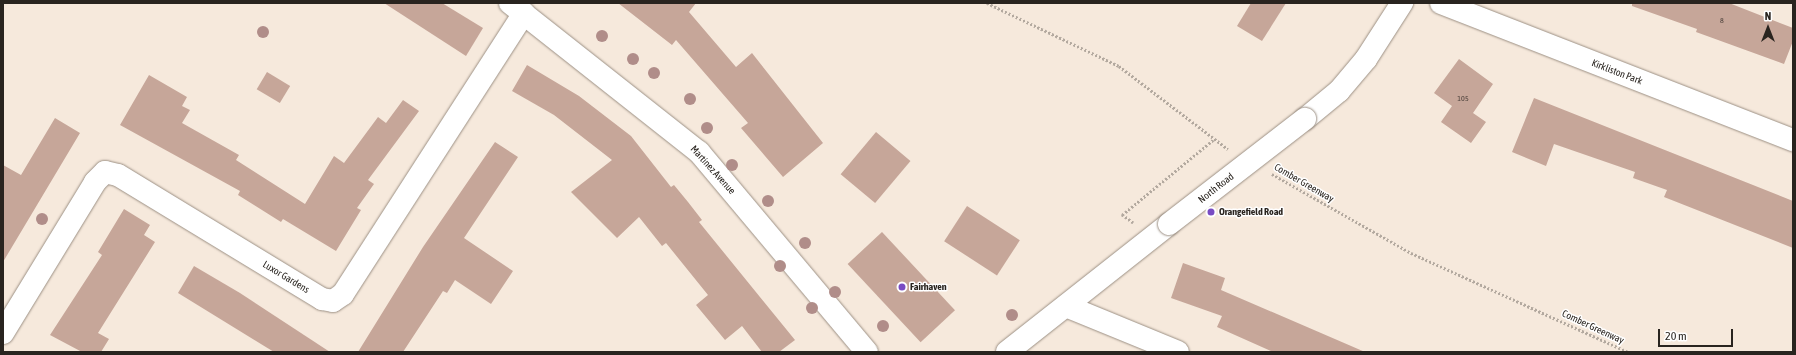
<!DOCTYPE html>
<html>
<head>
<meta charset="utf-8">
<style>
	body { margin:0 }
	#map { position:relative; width:1796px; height:355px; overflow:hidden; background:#f6e9dc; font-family:"Asap Condensed",sans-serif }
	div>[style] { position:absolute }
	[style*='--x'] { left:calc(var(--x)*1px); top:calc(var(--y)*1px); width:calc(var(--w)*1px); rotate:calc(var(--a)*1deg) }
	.building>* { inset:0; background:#c6a699; transform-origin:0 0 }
	.path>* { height:2.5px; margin-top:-1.25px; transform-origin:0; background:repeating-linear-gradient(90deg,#b3a99f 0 2px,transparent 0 4px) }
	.roads { filter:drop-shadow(0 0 1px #9c9084) drop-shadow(0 0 1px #9c9084) }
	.minor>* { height:22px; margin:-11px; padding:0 11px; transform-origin:11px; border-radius:11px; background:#fff }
	.tertiary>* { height:22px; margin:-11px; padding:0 11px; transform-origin:11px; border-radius:11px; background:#fff }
	.bridges { filter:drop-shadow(0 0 1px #9c9084) drop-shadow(0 0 1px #9c9084) }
	.tertiary-bridge>* { height:22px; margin:-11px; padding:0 11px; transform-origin:11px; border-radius:11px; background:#fff }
	.trees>* { width:12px; height:12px; margin:-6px; border-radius:50%; background:#b08d89 }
	.dots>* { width:11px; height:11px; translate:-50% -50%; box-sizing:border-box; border:2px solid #fff; border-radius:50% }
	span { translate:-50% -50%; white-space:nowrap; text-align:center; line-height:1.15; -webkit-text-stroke:3px #fff; paint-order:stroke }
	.number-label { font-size:8px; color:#50443e }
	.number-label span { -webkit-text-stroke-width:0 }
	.street-label { font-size:10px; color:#29241f }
	.poi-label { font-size:10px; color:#29241f; font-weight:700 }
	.left { translate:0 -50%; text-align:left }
	.frame { position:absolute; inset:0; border:4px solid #29241f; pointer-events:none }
	.north { position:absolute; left:1748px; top:8px; width:40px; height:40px; -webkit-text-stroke:3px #fff; paint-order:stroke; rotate:0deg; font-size:11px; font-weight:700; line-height:16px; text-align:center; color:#29241f }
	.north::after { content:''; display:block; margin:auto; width:14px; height:18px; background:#29241f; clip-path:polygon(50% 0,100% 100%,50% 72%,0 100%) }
	.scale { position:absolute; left:1658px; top:329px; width:75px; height:18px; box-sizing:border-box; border:2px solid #29241f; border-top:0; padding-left:5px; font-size:12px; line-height:14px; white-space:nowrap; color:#29241f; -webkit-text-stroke:3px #fff; paint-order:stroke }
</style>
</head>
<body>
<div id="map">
	<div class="building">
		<i style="clip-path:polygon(384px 3px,442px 3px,483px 28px,466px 56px)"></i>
		<i style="clip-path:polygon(618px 3px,696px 3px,689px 12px,736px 67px,752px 53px,823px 143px,783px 177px,741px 128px,748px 123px,676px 40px,672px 45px)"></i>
		<i style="clip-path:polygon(1251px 3px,1286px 3px,1262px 41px,1237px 26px)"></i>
		<i style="clip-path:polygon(1632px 3px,1729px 3px,1793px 28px,1793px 41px,1784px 64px,1696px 32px,1697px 29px,1632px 6px)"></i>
		<i style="clip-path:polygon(1459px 59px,1493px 84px,1473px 113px,1486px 122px,1471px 143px,1441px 122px,1452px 106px,1434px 93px)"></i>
		<i style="clip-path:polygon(527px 65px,579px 96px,631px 136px,671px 187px,674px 185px,688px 202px,702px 220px,699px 222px,795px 340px,779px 352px,762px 352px,742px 326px,725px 340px,696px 305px,708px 295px,666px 243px,662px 246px,639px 217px,617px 238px,571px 192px,612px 160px,554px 115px,512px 91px)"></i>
		<i style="left:267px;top:72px;width:27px;height:20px;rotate:31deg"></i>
		<i style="clip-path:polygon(149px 75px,187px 97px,182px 106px,190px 110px,182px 123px,239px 155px,236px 160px,305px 204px,334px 156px,344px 163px,378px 117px,386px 123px,403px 100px,419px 111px,368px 180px,374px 184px,357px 208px,361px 210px,336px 251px,283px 219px,281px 222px,238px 195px,240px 191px,120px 125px)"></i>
		<i style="clip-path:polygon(1534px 98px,1793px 201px,1793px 248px,1664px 197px,1667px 190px,1633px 178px,1635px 172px,1554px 144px,1546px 166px,1512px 152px)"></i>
		<i style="clip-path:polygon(55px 118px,80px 133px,3px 262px,3px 165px,21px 175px)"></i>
		<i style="left:876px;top:132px;width:45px;height:55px;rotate:40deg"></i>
		<i style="clip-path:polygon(495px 142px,518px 157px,464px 238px,513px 271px,491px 304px,455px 280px,447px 293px,443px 291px,403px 352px,358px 352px,423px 247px)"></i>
		<i style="left:967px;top:206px;width:63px;height:42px;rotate:33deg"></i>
		<i style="clip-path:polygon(124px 209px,150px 225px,144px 235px,155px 242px,98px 333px,109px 339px,101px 352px,82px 352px,50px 335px,102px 255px,98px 252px)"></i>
		<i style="left:882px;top:232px;width:107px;height:47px;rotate:47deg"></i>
		<i style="clip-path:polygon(1183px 263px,1225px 278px,1221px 290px,1365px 352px,1273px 352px,1217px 327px,1222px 316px,1171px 298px)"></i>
		<i style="clip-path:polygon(194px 266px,240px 293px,330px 352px,274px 352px,178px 293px)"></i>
	</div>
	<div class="path">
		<i style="--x:987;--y:3;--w:146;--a:25.5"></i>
		<i style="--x:1119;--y:66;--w:137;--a:37.3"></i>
		<i style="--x:1272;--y:174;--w:160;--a:29.6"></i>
		<i style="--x:1411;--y:253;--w:239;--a:24.5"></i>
		<i style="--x:1133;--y:223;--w:14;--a:-144"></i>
		<i style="--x:1122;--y:215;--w:118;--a:-39.5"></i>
	</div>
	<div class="roads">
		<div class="minor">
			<i style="--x:510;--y:3;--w:241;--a:38.3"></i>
			<i style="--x:699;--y:152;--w:261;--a:50"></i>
			<i style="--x:1441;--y:3;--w:378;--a:21.3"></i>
			<i style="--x:1066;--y:306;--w:121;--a:22.3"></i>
			<i style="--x:3;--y:333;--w:177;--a:-58.6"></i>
			<i style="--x:95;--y:182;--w:14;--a:-45"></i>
			<i style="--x:105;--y:172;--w:13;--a:13"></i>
			<i style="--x:118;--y:175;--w:239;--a:31.3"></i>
			<i style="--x:322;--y:299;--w:11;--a:10"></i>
			<i style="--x:333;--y:301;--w:12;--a:-35"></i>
			<i style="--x:343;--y:294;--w:334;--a:-57.2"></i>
		</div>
		<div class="tertiary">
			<i style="--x:1305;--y:119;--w:44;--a:-39.5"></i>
			<i style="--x:1339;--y:91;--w:42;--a:-49.8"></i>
			<i style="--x:1366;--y:59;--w:67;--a:-57.3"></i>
			<i style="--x:1007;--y:352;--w:206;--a:-38.3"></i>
		</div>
	</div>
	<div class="bridges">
		<div class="tertiary-bridge">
			<i style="--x:1169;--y:224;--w:172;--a:-37.7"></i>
		</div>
	</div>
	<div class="trees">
		<i style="left:263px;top:32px"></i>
		<i style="left:602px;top:36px"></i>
		<i style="left:633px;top:59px"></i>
		<i style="left:654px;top:73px"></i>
		<i style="left:690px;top:99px"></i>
		<i style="left:707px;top:128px"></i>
		<i style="left:732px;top:165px"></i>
		<i style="left:768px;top:201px"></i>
		<i style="left:42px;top:219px"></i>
		<i style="left:805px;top:243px"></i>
		<i style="left:780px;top:266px"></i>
		<i style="left:835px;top:292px"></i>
		<i style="left:812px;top:308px"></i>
		<i style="left:1012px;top:315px"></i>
		<i style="left:883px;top:326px"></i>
	</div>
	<div class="dots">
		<i style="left:1211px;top:212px;background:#784bc3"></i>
		<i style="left:902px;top:287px;background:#784bc3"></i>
	</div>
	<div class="number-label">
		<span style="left:1722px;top:21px">8</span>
		<span style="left:1463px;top:99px">105</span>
	</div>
	<div class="street-label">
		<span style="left:1617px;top:72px;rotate:21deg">Kirkliston Park</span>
		<span style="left:713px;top:170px;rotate:48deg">Martinez Avenue</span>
		<span style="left:1304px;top:183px;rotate:30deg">Comber Greenway</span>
		<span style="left:1216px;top:188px;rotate:-38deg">North Road</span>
		<span style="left:286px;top:277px;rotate:31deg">Luxor Gardens</span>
		<span style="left:1593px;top:327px;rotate:25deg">Comber Greenway</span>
	</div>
	<div class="poi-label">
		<span class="left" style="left:1219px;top:212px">Orangefield Road</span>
		<span class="left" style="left:910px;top:287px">Fairhaven</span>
	</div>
	<div class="frame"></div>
	<div class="north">N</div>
	<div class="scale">20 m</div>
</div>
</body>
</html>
